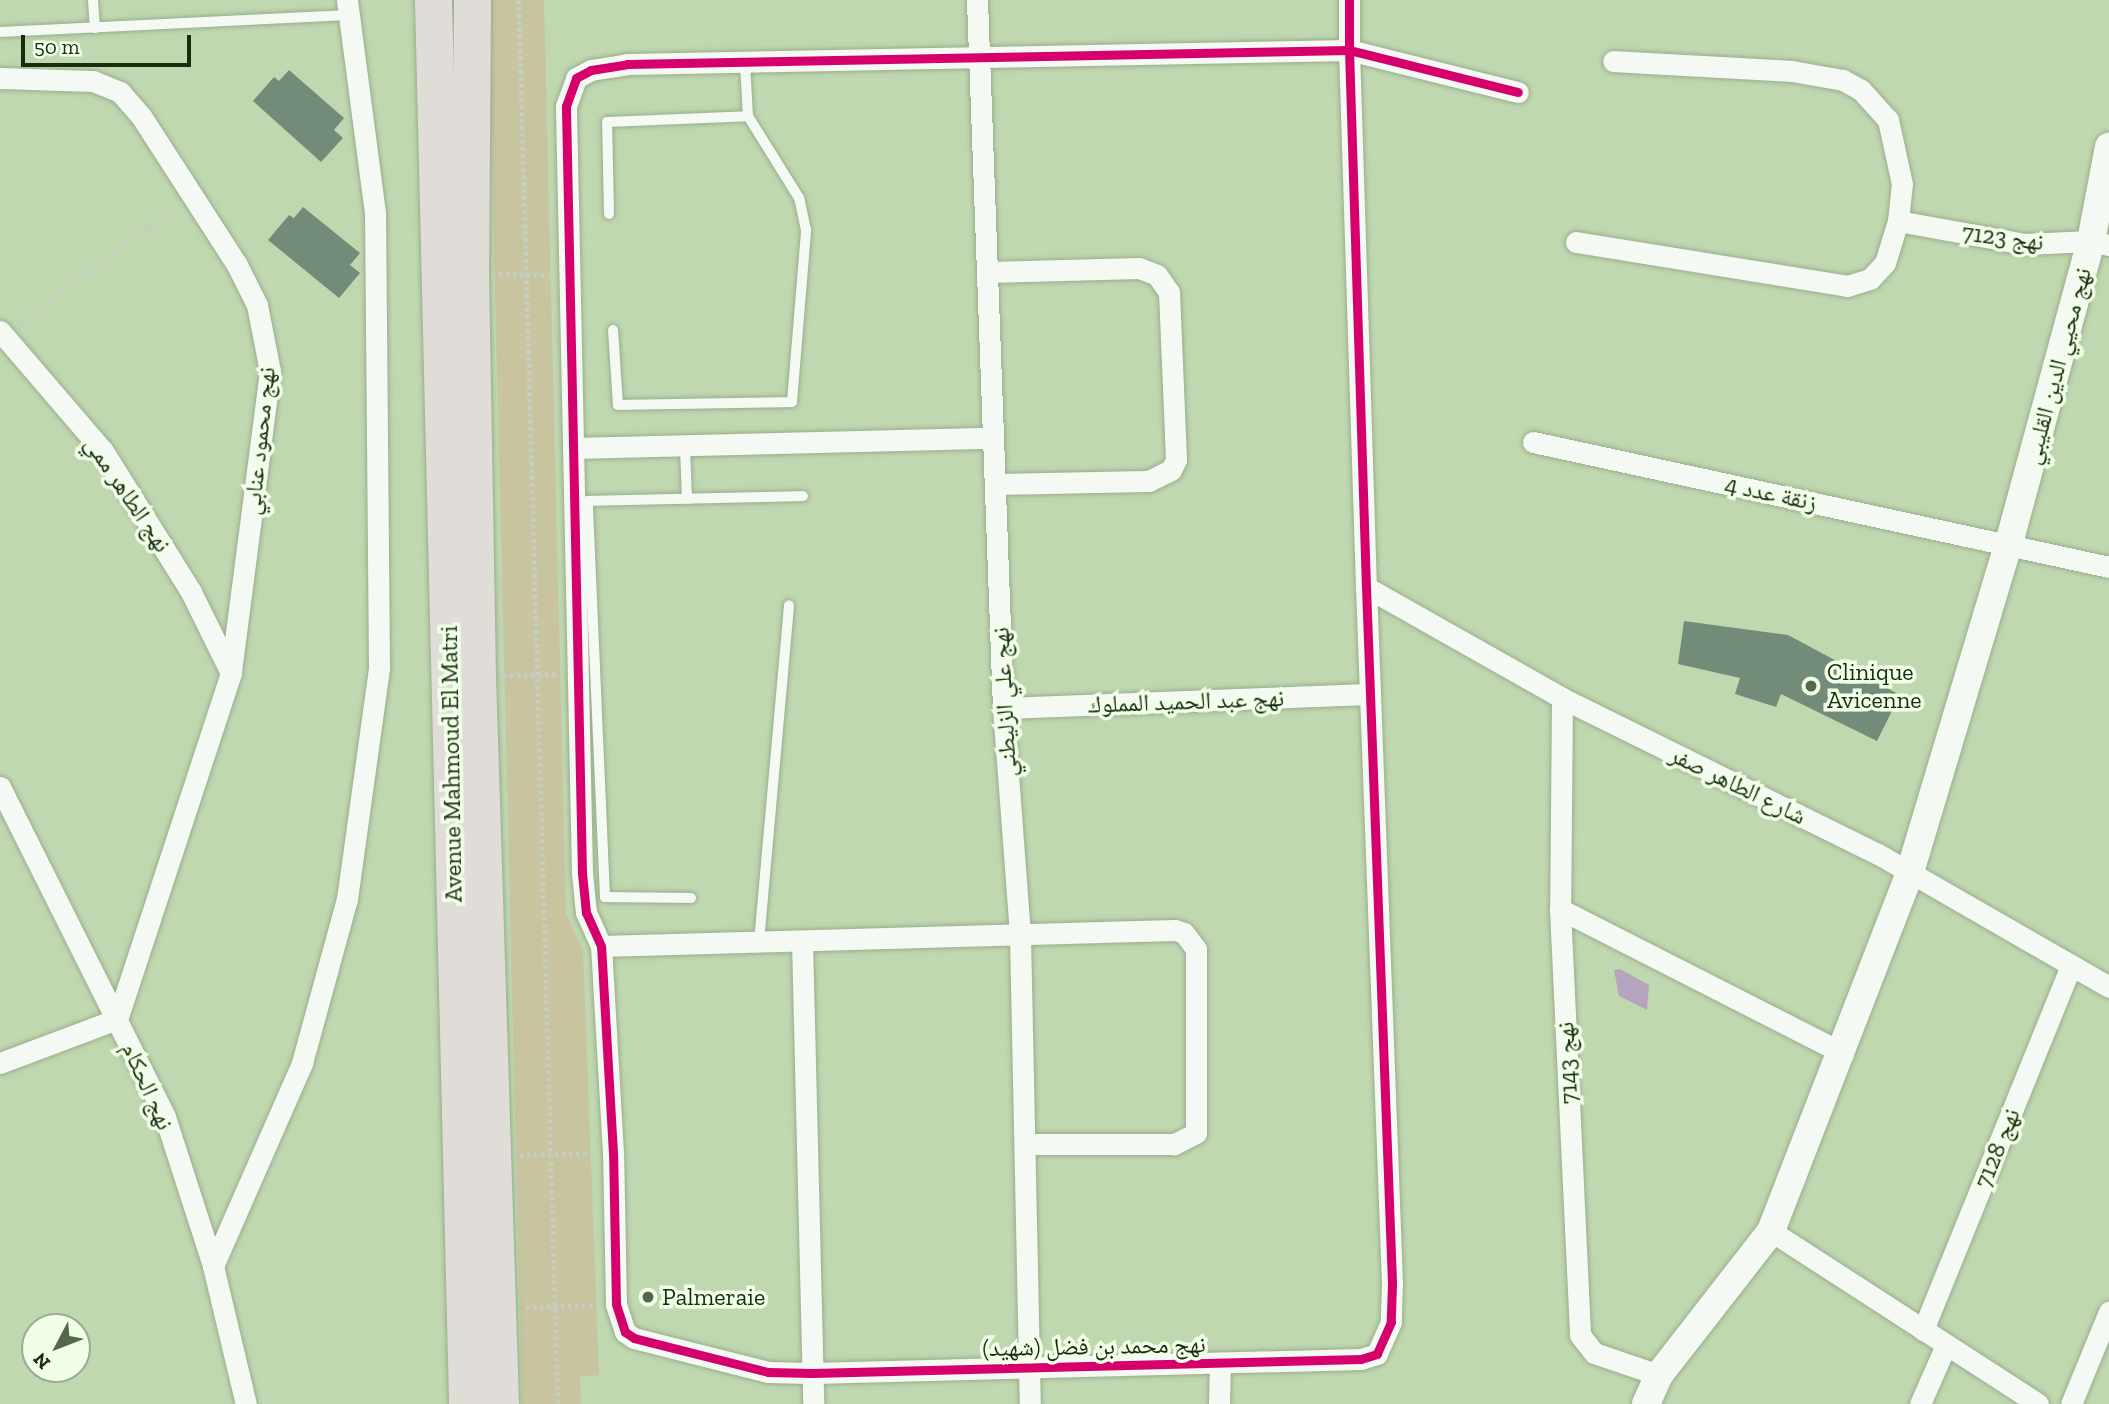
<!DOCTYPE html>
<html>
<head>
<meta charset="utf-8">
<style>
	body { margin:0 }
	#map { position:relative; width:2109px; height:1404px; overflow:hidden; background:#bfd8b0; font-family:"Zilla Slab","Noto Naskh Arabic",serif }
	div>[style] { position:absolute }
	[style*='--x'] { left:calc(var(--x)*1px); top:calc(var(--y)*1px); width:calc(var(--w)*1px); rotate:calc(var(--a)*1deg) }
	.green>* { inset:0; background:#c8c4a0 }
	.water>* { inset:0; background:#b5a4bd }
	.building>* { inset:0; background:#738b79 }
	.path>* { height:4.5px; margin-top:-2.25px; transform-origin:0; background:repeating-linear-gradient(90deg,#c6cdc1 0 3.5px,transparent 0 7px) }
	.roads { filter:drop-shadow(0 0 2px #9aad8d) drop-shadow(0 0 2px #9aad8d) }
	.service>* { height:10px; margin:-5px; padding:0 5px; transform-origin:5px; border-radius:5px; background:#f5f9f3 }
	.minor>* { height:21px; margin:-10.5px; padding:0 10.5px; transform-origin:10.5px; border-radius:10.5px; background:#f5f9f3 }
	.tertiary>* { height:28px; margin:-14px; padding:0 14px; transform-origin:14px; border-radius:14px; background:#f5f9f3 }
	.trunk>* { height:37px; margin:-18.5px; padding:0 18.5px; transform-origin:18.5px; border-radius:18.5px; background:#e0dcd7 }
	.cycleway>* { height:9px; margin:-4.5px; padding:0 4.5px; transform-origin:4.5px; border-radius:4.5px; background:#d6006c }
	.dots>* { width:19px; height:19px; translate:-50% -50%; box-sizing:border-box; border:4px solid #f1ffe9; border-radius:50% }
	span { translate:-50% -50%; white-space:nowrap; text-align:center; line-height:1.15; -webkit-text-stroke:7px #f1ffe9; paint-order:stroke }
	.street-label { font-size:24px; color:#1a2c0e }
	.poi-label { font-size:24px; color:#1a2c0e }
	.left { translate:0 -50%; text-align:left }
	.north { position:absolute; left:21px; top:1313px; width:70px; height:70px; box-sizing:border-box; background:#f1ffe9; border:2px solid #9bab91; border-radius:50%; rotate:228deg; font-size:19px; font-weight:700; line-height:28px; text-align:center; color:#1a2c0e }
	.north::after { content:''; display:block; margin:auto; width:24px; height:32px; background:#546847; clip-path:polygon(50% 0,100% 100%,50% 72%,0 100%) }
	.scale { position:absolute; left:21px; top:35px; width:170px; height:32px; box-sizing:border-box; border:4px solid #1a2c0e; border-top:0; padding-left:9px; font-size:21px; line-height:24px; white-space:nowrap; color:#1a2c0e; -webkit-text-stroke:5px #f1ffe9; paint-order:stroke }
</style>
</head>
<body>
<div id="map">
	<div class="green">
		<i style="clip-path:polygon(488px 0,544px 0,566px 914px,583px 950px,599px 1375px,580px 1377px,581px 1404px,522px 1404px)"></i>
	</div>
	<div class="water">
		<i style="clip-path:polygon(1620px 969px,1649px 985px,1647px 1010px,1619px 996px,1614px 970px)"></i>
	</div>
	<div class="building">
		<i style="clip-path:polygon(289px 70px,344px 118px,334px 130px,343px 138px,321px 162px,253px 101px,274px 77px,279px 81px)"></i>
		<i style="clip-path:polygon(303px 207px,360px 253px,350px 265px,360px 273px,339px 298px,268px 240px,289px 215px,294px 218px)"></i>
		<i style="clip-path:polygon(1684px 621px,1788px 635px,1900px 695px,1877px 741px,1781px 694px,1776px 707px,1735px 694px,1740px 678px,1678px 664px)"></i>
	</div>
	<div class="path">
		<i style="--x:519;--y:0;--w:1405;--a:88.41"></i>
		<i style="--x:499;--y:274;--w:51;--a:1.1"></i>
		<i style="--x:19;--y:322;--w:195;--a:-36.2"></i>
		<i style="--x:503;--y:675;--w:54;--a:-1.1"></i>
		<i style="--x:520;--y:1155;--w:72;--a:-1.6"></i>
		<i style="--x:526;--y:1307;--w:72;--a:-1.6"></i>
	</div>
	<div class="roads">
		<div class="service">
			<i style="--x:93;--y:0;--w:28;--a:86"></i>
			<i style="--x:0;--y:32;--w:349;--a:-2.8"></i>
			<i style="--x:609;--y:214;--w:92;--a:-91.2"></i>
			<i style="--x:607;--y:122;--w:141;--a:-2.4"></i>
			<i style="--x:613;--y:330;--w:75;--a:86.2"></i>
			<i style="--x:618;--y:405;--w:174;--a:-1"></i>
			<i style="--x:792;--y:402;--w:173;--a:-85.3"></i>
			<i style="--x:806;--y:230;--w:33;--a:-102"></i>
			<i style="--x:799;--y:198;--w:97;--a:-121.9"></i>
			<i style="--x:748;--y:116;--w:52;--a:-93.3"></i>
			<i style="--x:685;--y:447;--w:52;--a:87.8"></i>
			<i style="--x:691;--y:898;--w:86;--a:-179.3"></i>
			<i style="--x:605;--y:897;--w:396;--a:-92.5"></i>
			<i style="--x:588;--y:501;--w:215;--a:-1.3"></i>
			<i style="--x:759;--y:942;--w:338;--a:-84.9"></i>
		</div>
		<div class="minor">
			<i style="--x:977;--y:0;--w:708;--a:87.9"></i>
			<i style="--x:1003;--y:708;--w:229;--a:85.7"></i>
			<i style="--x:1020;--y:936;--w:468;--a:88.8"></i>
			<i style="--x:1349;--y:0;--w:50;--a:90"></i>
			<i style="--x:1349;--y:50;--w:537;--a:88.19"></i>
			<i style="--x:1366;--y:587;--w:697;--a:87.86"></i>
			<i style="--x:1392;--y:1284;--w:38;--a:92"></i>
			<i style="--x:1391;--y:1322;--w:35;--a:114"></i>
			<i style="--x:1377;--y:1354;--w:17;--a:163"></i>
			<i style="--x:1361;--y:1359;--w:549;--a:178.54"></i>
			<i style="--x:812;--y:1373;--w:44;--a:-178.7"></i>
			<i style="--x:768;--y:1372;--w:138;--a:-165.8"></i>
			<i style="--x:634;--y:1338;--w:11;--a:-146"></i>
			<i style="--x:625;--y:1332;--w:29;--a:-108"></i>
			<i style="--x:616;--y:1304;--w:151;--a:-91.1"></i>
			<i style="--x:613;--y:1153;--w:207;--a:-93.3"></i>
			<i style="--x:601;--y:946;--w:36;--a:-114"></i>
			<i style="--x:586;--y:913;--w:40;--a:-95.7"></i>
			<i style="--x:582;--y:873;--w:767;--a:-91.2"></i>
			<i style="--x:566;--y:106;--w:30;--a:-70"></i>
			<i style="--x:576;--y:78;--w:17;--a:-28"></i>
			<i style="--x:591;--y:70;--w:36;--a:-9"></i>
			<i style="--x:627;--y:64;--w:722;--a:-1.11"></i>
			<i style="--x:1349;--y:50;--w:174;--a:14"></i>
			<i style="--x:0;--y:78;--w:93;--a:1.8"></i>
			<i style="--x:93;--y:81;--w:29;--a:22"></i>
			<i style="--x:120;--y:92;--w:32;--a:49"></i>
			<i style="--x:141;--y:116;--w:177;--a:57.2"></i>
			<i style="--x:237;--y:265;--w:45;--a:63.4"></i>
			<i style="--x:257;--y:305;--w:67;--a:78.9"></i>
			<i style="--x:270;--y:371;--w:305;--a:97.4"></i>
			<i style="--x:231;--y:673;--w:364;--a:108.2"></i>
			<i style="--x:117;--y:1019;--w:125;--a:159.4"></i>
			<i style="--x:1898;--y:221;--w:128;--a:10.3"></i>
			<i style="--x:2024;--y:244;--w:67;--a:-2.6"></i>
			<i style="--x:2091;--y:241;--w:18;--a:13"></i>
			<i style="--x:1576;--y:242;--w:275;--a:9.2"></i>
			<i style="--x:1847;--y:286;--w:24;--a:-17"></i>
			<i style="--x:1870;--y:279;--w:22;--a:-47"></i>
			<i style="--x:1885;--y:263;--w:44;--a:-72.8"></i>
			<i style="--x:1898;--y:221;--w:37;--a:-84"></i>
			<i style="--x:1902;--y:184;--w:66;--a:-102.3"></i>
			<i style="--x:1888;--y:120;--w:40;--a:-132"></i>
			<i style="--x:1861;--y:90;--w:21;--a:-151"></i>
			<i style="--x:1843;--y:80;--w:52;--a:-170"></i>
			<i style="--x:1792;--y:71;--w:179;--a:-176.8"></i>
			<i style="--x:988;--y:272;--w:151;--a:-1.5"></i>
			<i style="--x:1139;--y:268;--w:19;--a:21"></i>
			<i style="--x:1157;--y:275;--w:21;--a:55"></i>
			<i style="--x:1169;--y:292;--w:168;--a:87.6"></i>
			<i style="--x:1176;--y:460;--w:11;--a:117"></i>
			<i style="--x:1171;--y:470;--w:25;--a:154"></i>
			<i style="--x:1148;--y:481;--w:153;--a:178.9"></i>
			<i style="--x:0;--y:331;--w:158;--a:49.4"></i>
			<i style="--x:103;--y:451;--w:166;--a:58"></i>
			<i style="--x:191;--y:592;--w:90;--a:63.7"></i>
			<i style="--x:1533;--y:442;--w:589;--a:12.24"></i>
			<i style="--x:573;--y:448;--w:418;--a:-1.4"></i>
			<i style="--x:1366;--y:587;--w:225;--a:29.5"></i>
			<i style="--x:1562;--y:698;--w:352;--a:26.3"></i>
			<i style="--x:1878;--y:854;--w:267;--a:29.9"></i>
			<i style="--x:1562;--y:698;--w:211;--a:90.5"></i>
			<i style="--x:1560;--y:909;--w:426;--a:87.3"></i>
			<i style="--x:1580;--y:1335;--w:23;--a:52"></i>
			<i style="--x:1594;--y:1353;--w:69;--a:18.7"></i>
			<i style="--x:1003;--y:708;--w:367;--a:-2.2"></i>
			<i style="--x:0;--y:787;--w:369;--a:63.4"></i>
			<i style="--x:165;--y:1117;--w:157;--a:72.1"></i>
			<i style="--x:213;--y:1266;--w:142;--a:76.6"></i>
			<i style="--x:1560;--y:909;--w:318;--a:27"></i>
			<i style="--x:802;--y:941;--w:463;--a:88.6"></i>
			<i style="--x:601;--y:946;--w:574;--a:-1.6"></i>
			<i style="--x:1175;--y:930;--w:9;--a:18"></i>
			<i style="--x:1184;--y:933;--w:20;--a:53"></i>
			<i style="--x:1196;--y:949;--w:184;--a:90"></i>
			<i style="--x:1196;--y:1133;--w:25;--a:153"></i>
			<i style="--x:1174;--y:1144;--w:147;--a:180"></i>
			<i style="--x:1771;--y:1231;--w:318;--a:32.9"></i>
			<i style="--x:213;--y:1266;--w:222;--a:-66.3"></i>
			<i style="--x:302;--y:1063;--w:170;--a:-74.7"></i>
			<i style="--x:347;--y:899;--w:234;--a:-82.1"></i>
			<i style="--x:379;--y:667;--w:454;--a:-90.5"></i>
			<i style="--x:375;--y:213;--w:215;--a:-97.5"></i>
			<i style="--x:1923;--y:1330;--w:394;--a:-67.9"></i>
			<i style="--x:1219;--y:1404;--w:40;--a:-88.6"></i>
			<i style="--x:1920;--y:1404;--w:62;--a:-66.3"></i>
			<i style="--x:2071;--y:1404;--w:100;--a:-67.6"></i>
		</div>
		<div class="tertiary">
			<i style="--x:1646;--y:1404;--w:32;--a:-66"></i>
			<i style="--x:1659;--y:1375;--w:182;--a:-52.1"></i>
			<i style="--x:1771;--y:1231;--w:385;--a:-68.8"></i>
			<i style="--x:1910;--y:872;--w:344;--a:-73.3"></i>
			<i style="--x:2009;--y:543;--w:313;--a:-74.8"></i>
			<i style="--x:2091;--y:241;--w:96;--a:-79.2"></i>
		</div>
		<div class="trunk">
			<i style="--x:433;--y:0;--w:1404;--a:88.61"></i>
			<i style="--x:472;--y:0;--w:274;--a:90.4"></i>
			<i style="--x:470;--y:274;--w:402;--a:89"></i>
			<i style="--x:477;--y:676;--w:728;--a:88.19"></i>
		</div>
	</div>
	<div class="cycleway">
		<i style="--x:1349;--y:0;--w:50;--a:90"></i>
		<i style="--x:1349;--y:50;--w:537;--a:88.19"></i>
		<i style="--x:1366;--y:587;--w:697;--a:87.86"></i>
		<i style="--x:1392;--y:1284;--w:38;--a:92"></i>
		<i style="--x:1391;--y:1322;--w:35;--a:114"></i>
		<i style="--x:1377;--y:1354;--w:17;--a:163"></i>
		<i style="--x:1361;--y:1359;--w:549;--a:178.54"></i>
		<i style="--x:812;--y:1373;--w:44;--a:-178.7"></i>
		<i style="--x:768;--y:1372;--w:138;--a:-165.8"></i>
		<i style="--x:634;--y:1338;--w:11;--a:-146"></i>
		<i style="--x:625;--y:1332;--w:29;--a:-108"></i>
		<i style="--x:616;--y:1304;--w:151;--a:-91.1"></i>
		<i style="--x:613;--y:1153;--w:207;--a:-93.3"></i>
		<i style="--x:601;--y:946;--w:36;--a:-114"></i>
		<i style="--x:586;--y:913;--w:40;--a:-95.7"></i>
		<i style="--x:582;--y:873;--w:767;--a:-91.2"></i>
		<i style="--x:566;--y:106;--w:30;--a:-70"></i>
		<i style="--x:576;--y:78;--w:17;--a:-28"></i>
		<i style="--x:591;--y:70;--w:36;--a:-9"></i>
		<i style="--x:627;--y:64;--w:722;--a:-1.11"></i>
		<i style="--x:1349;--y:50;--w:174;--a:14"></i>
	</div>
	<div class="dots">
		<i style="left:1811px;top:686px;background:#546847"></i>
		<i style="left:648px;top:1297px;background:#546847"></i>
	</div>
	<div class="street-label">
		<span style="left:2003px;top:237px;rotate:7deg">نهج 7123</span>
		<span style="left:2057px;top:366px;rotate:-75deg">نهج محيي الدين القليبي</span>
		<span style="left:259px;top:441px;rotate:-84deg">نهج محمود عنابي</span>
		<span style="left:1771px;top:493px;rotate:12deg">زنقة عدد 4</span>
		<span style="left:128px;top:494px;rotate:56deg">نهج الطاهر ممي</span>
		<span style="left:1186px;top:701px;rotate:-2deg">نهج عبد الحميد المملوك</span>
		<span style="left:1004px;top:702px;rotate:-93deg">نهج علي الزليطني</span>
		<span style="left:451px;top:764px;rotate:-91deg">Avenue Mahmoud El Matri</span>
		<span style="left:1738px;top:785px;rotate:26deg">شارع الطاهر صفر</span>
		<span style="left:1567px;top:1063px;rotate:-93deg">نهج 7143</span>
		<span style="left:148px;top:1086px;rotate:66deg">نهج الحكام</span>
		<span style="left:1997px;top:1148px;rotate:-68deg">نهج 7128</span>
		<span style="left:1094px;top:1346px;rotate:-1deg">نهج محمد بن فضل (شهيد)</span>
	</div>
	<div class="poi-label">
		<span class="left" style="left:1827px;top:686px">Clinique<br>Avicenne</span>
		<span class="left" style="left:662px;top:1297px">Palmeraie</span>
	</div>
	<div class="north">N</div>
	<div class="scale">50 m</div>
</div>
</body>
</html>
